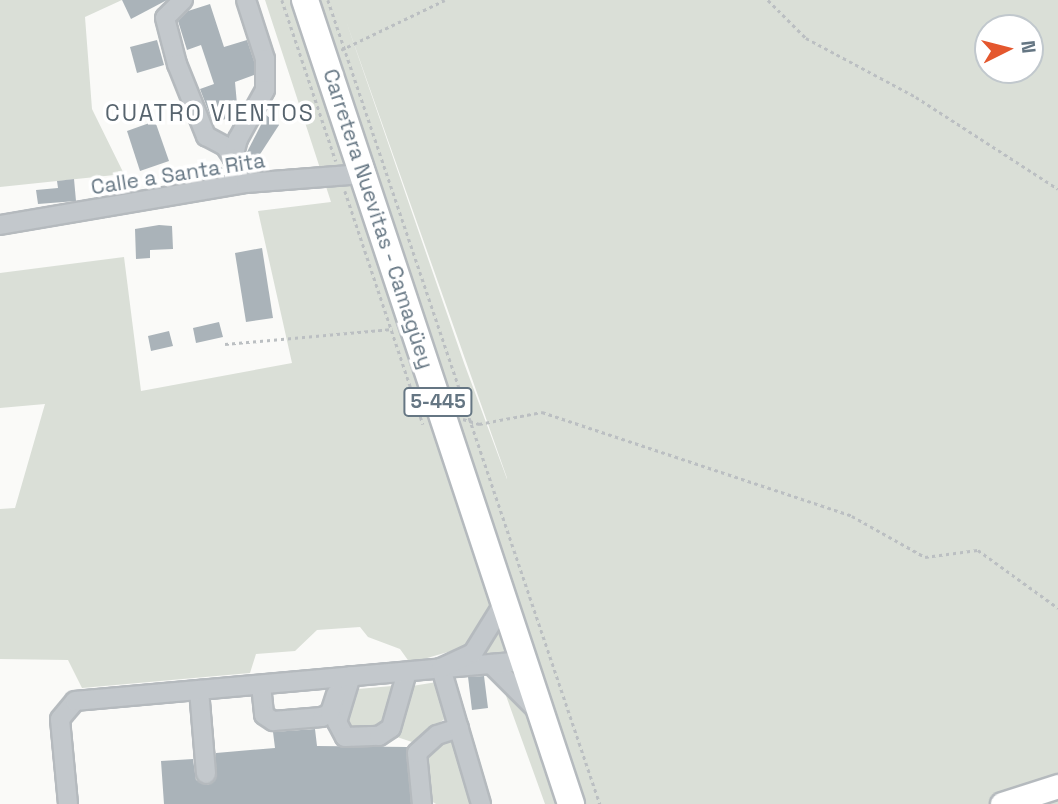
<!DOCTYPE html>
<html>
<head>
<meta charset="utf-8">
<style>
  body { margin:0 }
  #map { position:relative; width:1058px; height:804px; overflow:hidden; background:#fafaf8; font-family:"Space Grotesk",sans-serif }
  div>[style] { position:absolute }
  .green>* { inset:0; background:#dadfd7 }
  .building>* { inset:0; background:#aab3b9 }
  .path>* { height:2.5px; margin-top:-1.25px; transform-origin:0; background:repeating-linear-gradient(90deg,#bbbfc2 0 3.5px,transparent 0 7px) }
  .roads { filter:drop-shadow(2px 0 #b5babe) drop-shadow(-2px 0 #b5babe) drop-shadow(0 2px #b5babe) drop-shadow(0 -2px #b5babe) }
  .minor>* { height:18px; margin:-9px; padding:0 9px; transform-origin:9px; border-radius:9px; background:#c3c8cc }
  .major>* { height:23px; margin:-11.5px; padding:0 11.5px; transform-origin:11.5px; border-radius:11.5px; background:#fff }
  .highway>* { height:26px; margin:-13px; padding:0 13px; transform-origin:13px; border-radius:13px; background:#fff }
  span { translate:-50% -50%; white-space:nowrap; text-align:center; line-height:1.15; -webkit-text-stroke:7px #fff; paint-order:stroke }
  .shield-label span { padding:2px 5px; background:#fff; border:2px solid; border-radius:5px; -webkit-text-stroke-width:0 }
  .shield-label { font-size:19px; color:#657683; font-weight:700 }
  .street-label { font-size:21px; color:#657683 }
  .neighbourhood-label { font-size:23px; color:#57646e; letter-spacing:2px }
  .north { position:absolute; left:974px; top:14px; width:70px; height:70px; box-sizing:border-box; background:#fff; border:2px solid #c1c8cd; border-radius:50%; rotate:84deg; font-size:19px; font-weight:700; line-height:28px; text-align:center; color:#657683 }
  .north::after { content:''; display:block; margin:auto; width:24px; height:32px; background:#e4572e; clip-path:polygon(50% 0,100% 100%,50% 72%,0 100%) }
</style>
</head>
<body>
<div id="map">
  <div class="green">
    <div style="clip-path:polygon(0 0,122px 0,85px 17px,92px 109px,124px 174px,0 187px)"></div>
    <div style="clip-path:polygon(evenodd,265px 0,1058px 0,1058px 804px,545px 804px,491px 654px,486px 654px,489px 648px,480px 623px,465px 647px,410px 663px,400px 649px,368px 637px,360px 627px,317px 630px,295px 651px,256px 654px,250px 673px,82px 688px,68px 660px,0 659px,0 509px,15px 508px,45px 404px,0 408px,0 273px,124px 257px,141px 391px,292px 363px,258px 211px,331px 202px,265px 0,346px 21px,507px 478px,507px 479px,464px 363px,346px 21px,265px 0,988px 28px,1030px 28px,1030px 70px,988px 70px,988px 28px)"></div>
    <div style="clip-path:polygon(437px 682px,446px 718px,412px 742px,394px 736px,412px 686px)"></div>
    <div style="clip-path:polygon(392px 686px,384px 721px,377px 728px,352px 729px,346px 720px,358px 689px)"></div>
    <div style="clip-path:polygon(448px 740px,456px 745px,473px 804px,436px 804px,428px 799px,425px 760px,437px 743px)"></div>
  </div>
  <div class="building">
    <div style="clip-path:polygon(122px 0,167px 0,131px 19px)"></div>
    <div style="clip-path:polygon(210px 4px,224px 47px,247px 40px,254px 61px,254px 75px,235px 82px,238px 115px,213px 123px,200px 89px,214px 84px,201px 45px,187px 50px,178px 21px,188px 11px)"></div>
    <div style="clip-path:polygon(157px 40px,164px 65px,137px 73px,130px 47px)"></div>
    <div style="clip-path:polygon(266px 115px,279px 125px,255px 162px,245px 156px)"></div>
    <div style="clip-path:polygon(155px 121px,169px 161px,140px 171px,127px 131px)"></div>
    <div style="clip-path:polygon(222px 167px,223px 175px,189px 181px,187px 171px)"></div>
    <div style="clip-path:polygon(74px 179px,76px 201px,38px 204px,36px 190px,58px 188px,57px 181px)"></div>
    <div style="clip-path:polygon(159px 225px,172px 226px,173px 249px,150px 250px,150px 258px,136px 259px,135px 229px)"></div>
    <div style="clip-path:polygon(262px 248px,273px 318px,246px 322px,235px 253px)"></div>
    <div style="clip-path:polygon(219px 322px,223px 337px,196px 343px,193px 328px)"></div>
    <div style="clip-path:polygon(169px 331px,173px 346px,151px 351px,148px 336px)"></div>
    <div style="clip-path:polygon(484px 676px,488px 708px,472px 710px,468px 677px)"></div>
    <div style="clip-path:polygon(315px 729px,317px 746px,408px 747px,411px 804px,164px 804px,161px 761px,193px 759px,196px 780px,208px 785px,216px 778px,216px 753px,275px 748px,273px 732px)"></div>
  </div>
  <div class="path">
    <div style="left:282px;top:0;width:170px;rotate:71.5deg"></div>
    <div style="left:328px;top:0;width:849px;rotate:71.31deg"></div>
    <div style="left:768px;top:0;width:54px;rotate:45deg"></div>
    <div style="left:806px;top:38px;width:125px;rotate:28.2deg"></div>
    <div style="left:916px;top:97px;width:169px;rotate:32.9deg"></div>
    <div style="left:341px;top:50px;width:115px;rotate:-25.7deg"></div>
    <div style="left:345px;top:191px;width:246px;rotate:71.5deg"></div>
    <div style="left:225px;top:344px;width:168px;rotate:-5.1deg"></div>
    <div style="left:463px;top:419px;width:17px;rotate:17deg"></div>
    <div style="left:479px;top:424px;width:64px;rotate:-10.8deg"></div>
    <div style="left:542px;top:412px;width:327px;rotate:18.5deg"></div>
    <div style="left:852px;top:516px;width:84px;rotate:29.3deg"></div>
    <div style="left:925px;top:557px;width:53px;rotate:-7.5deg"></div>
    <div style="left:978px;top:550px;width:99px;rotate:35.9deg"></div>
  </div>
  <div class="roads">
    <div class="minor">
      <div style="left:183px;top:0;width:25px;rotate:135deg"></div>
      <div style="left:165px;top:18px;width:48px;rotate:75.4deg"></div>
      <div style="left:177px;top:64px;width:78px;rotate:68.1deg"></div>
      <div style="left:206px;top:136px;width:21px;rotate:28deg"></div>
      <div style="left:225px;top:146px;width:14px;rotate:56deg"></div>
      <div style="left:246px;top:0;width:62px;rotate:72.1deg"></div>
      <div style="left:265px;top:59px;width:31px;rotate:90deg"></div>
      <div style="left:265px;top:90px;width:56px;rotate:118.9deg"></div>
      <div style="left:238px;top:139px;width:20px;rotate:105deg"></div>
      <div style="left:233px;top:158px;width:28px;rotate:63deg"></div>
      <div style="left:0;top:225px;width:250px;rotate:-9.7deg"></div>
      <div style="left:246px;top:183px;width:117px;rotate:-4.4deg"></div>
      <div style="left:491px;top:664px;width:64px;rotate:45deg"></div>
      <div style="left:351px;top:676px;width:48px;rotate:106.9deg"></div>
      <div style="left:337px;top:722px;width:17px;rotate:62deg"></div>
      <div style="left:345px;top:737px;width:34px;rotate:-2deg"></div>
      <div style="left:379px;top:736px;width:14px;rotate:-34deg"></div>
      <div style="left:391px;top:728px;width:58px;rotate:-74.1deg"></div>
      <div style="left:261px;top:685px;width:30px;rotate:84deg"></div>
      <div style="left:264px;top:715px;width:11px;rotate:34deg"></div>
      <div style="left:273px;top:721px;width:49px;rotate:-4.7deg"></div>
      <div style="left:322px;top:717px;width:9px;rotate:-27deg"></div>
      <div style="left:330px;top:713px;width:20px;rotate:-72deg"></div>
      <div style="left:199px;top:690px;width:84px;rotate:85.2deg"></div>
      <div style="left:68px;top:804px;width:85px;rotate:-95.4deg"></div>
      <div style="left:60px;top:719px;width:23px;rotate:-50deg"></div>
      <div style="left:75px;top:701px;width:450px;rotate:-5.1deg"></div>
      <div style="left:422px;top:804px;width:51px;rotate:-95.6deg"></div>
      <div style="left:417px;top:753px;width:27px;rotate:-42deg"></div>
      <div style="left:437px;top:735px;width:23px;rotate:-18deg"></div>
      <div style="left:481px;top:804px;width:142px;rotate:-106.4deg"></div>
      <div style="left:441px;top:668px;width:35px;rotate:-25deg"></div>
      <div style="left:473px;top:653px;width:59px;rotate:-58.2deg"></div>
    </div>
    <div class="major">
      <div style="left:1002px;top:804px;width:59px;rotate:-17.8deg"></div>
    </div>
    <div class="highway">
      <div style="left:305px;top:0;width:847px;rotate:71.69deg"></div>
    </div>
  </div>
  <div class="shield-label">
    <span style="left:438px;top:402px">5-445</span>
  </div>
  <div class="street-label">
    <span style="left:178px;top:174px;rotate:-9deg">Calle a Santa Rita</span>
    <span style="left:378px;top:219px;rotate:72deg">Carretera Nuevitas - Camagüey</span>
  </div>
  <div class="neighbourhood-label">
    <span style="left:210px;top:113px">CUATRO VIENTOS</span>
  </div>
  <div class="north">N</div>
</div>
</body>
</html>
